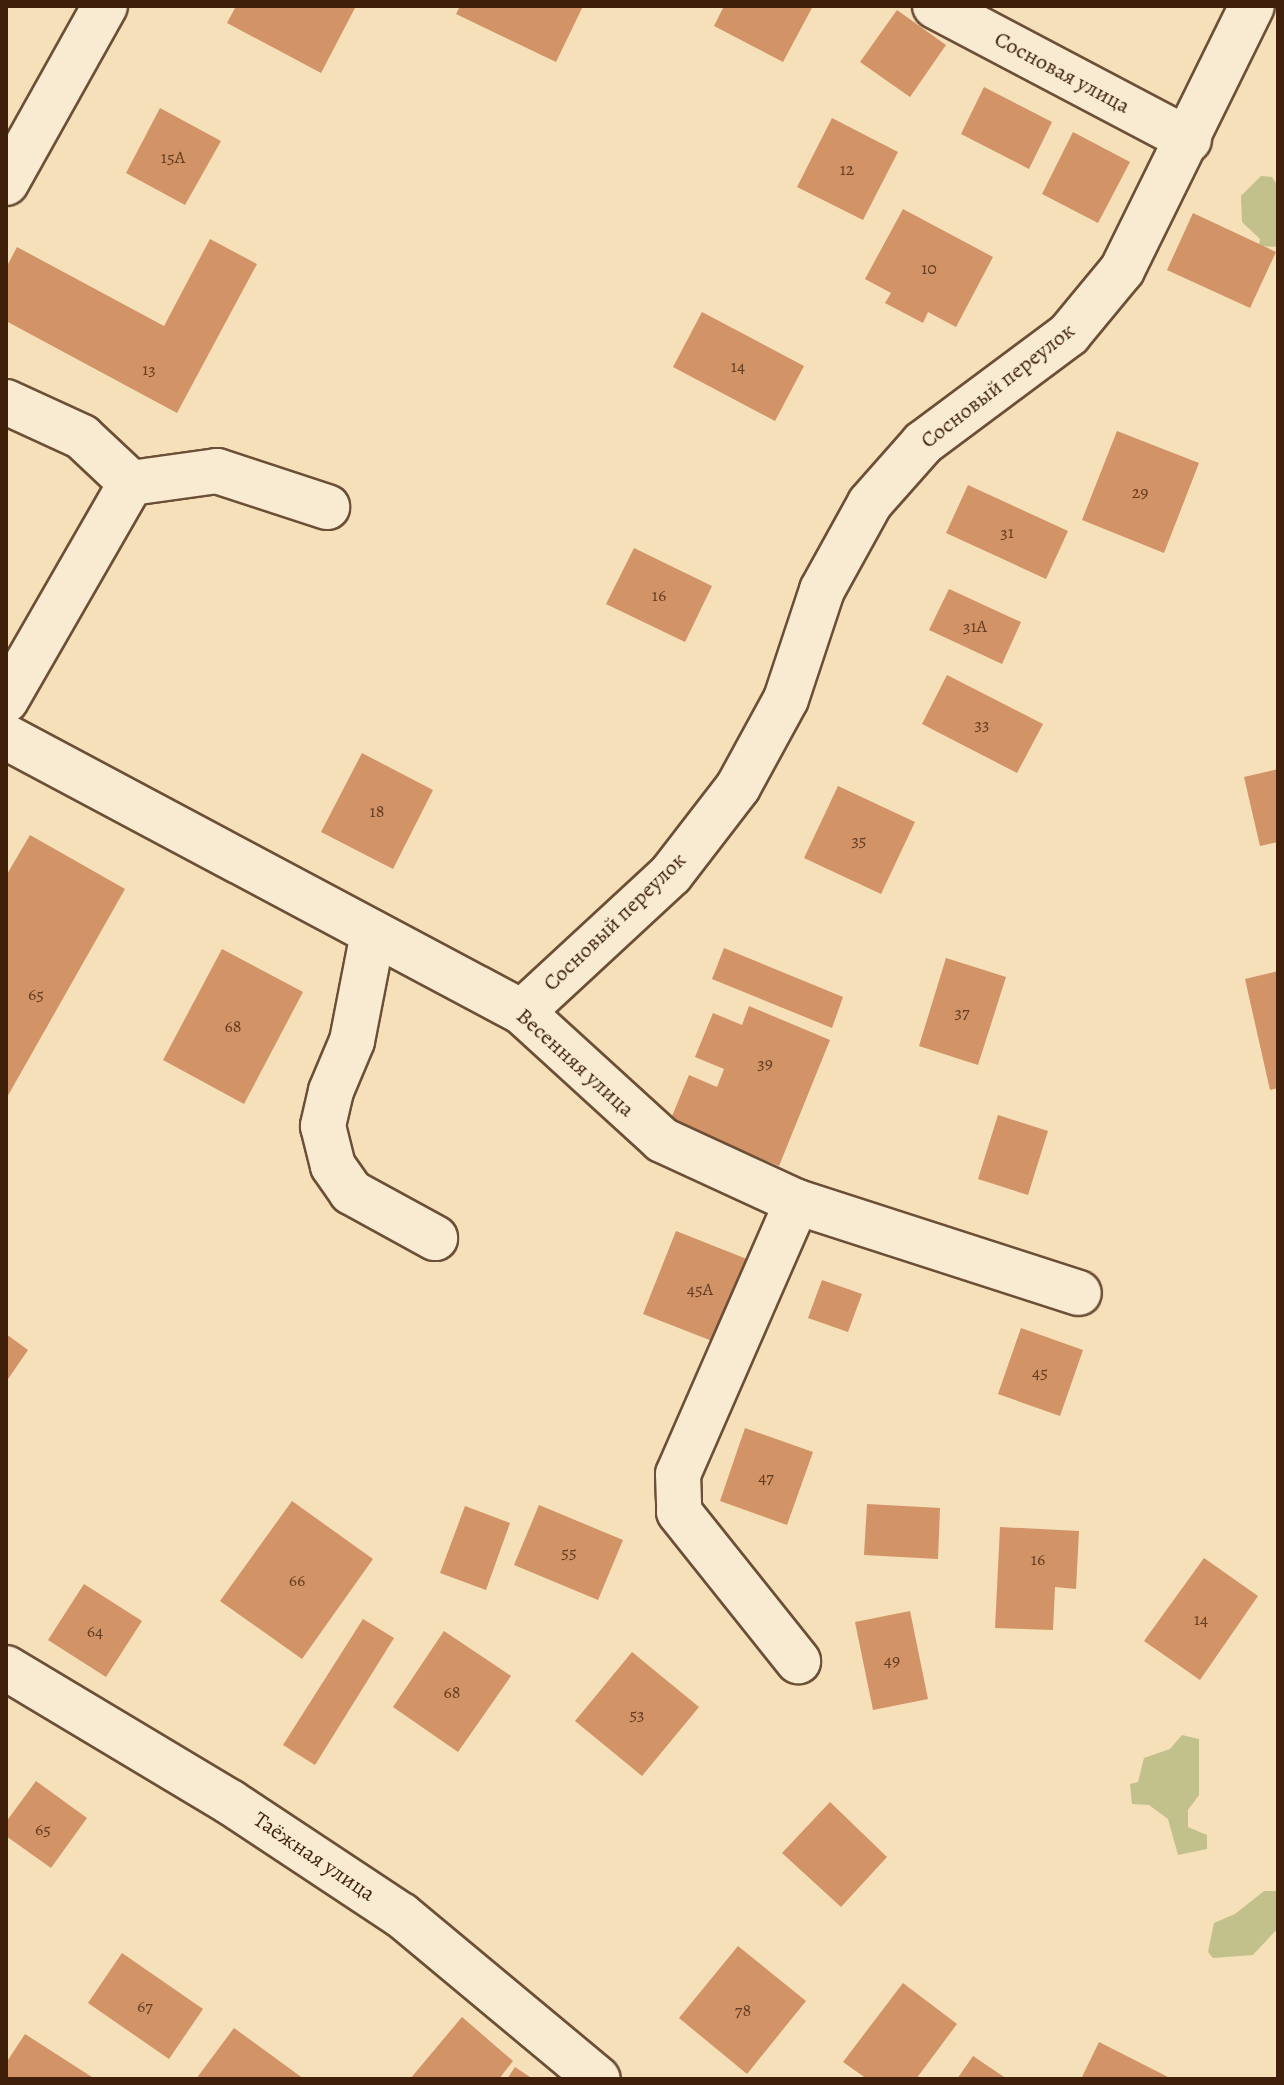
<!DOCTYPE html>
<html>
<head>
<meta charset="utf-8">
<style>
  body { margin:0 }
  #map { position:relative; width:1284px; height:2085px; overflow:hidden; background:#f5e0ba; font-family:Alegreya,serif }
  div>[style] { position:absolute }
  .green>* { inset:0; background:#c2c18b }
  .building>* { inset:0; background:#d29366 }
  .roads { filter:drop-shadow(2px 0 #6c4f36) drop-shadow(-2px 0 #6c4f36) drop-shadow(0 2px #6c4f36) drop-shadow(0 -2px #6c4f36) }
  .minor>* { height:44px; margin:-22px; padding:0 22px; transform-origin:22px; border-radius:22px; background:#f8ebd2 }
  span { translate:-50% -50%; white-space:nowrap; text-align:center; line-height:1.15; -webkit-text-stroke:6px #f8ebd2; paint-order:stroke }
  .number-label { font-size:18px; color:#643c21 }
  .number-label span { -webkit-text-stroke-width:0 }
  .street-label { font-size:22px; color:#3f1f0a }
  .frame { position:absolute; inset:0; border:8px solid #3f1f0a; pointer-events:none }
</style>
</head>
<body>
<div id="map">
  <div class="green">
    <div style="clip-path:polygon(1261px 176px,1272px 177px,1278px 186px,1278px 247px,1259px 246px,1260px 239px,1242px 222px,1241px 196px)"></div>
    <div style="clip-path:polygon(1182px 1735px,1199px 1739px,1199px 1795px,1188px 1810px,1188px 1827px,1207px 1835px,1207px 1849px,1178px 1855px,1168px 1819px,1149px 1805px,1132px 1804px,1130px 1784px,1138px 1782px,1144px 1758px,1170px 1749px)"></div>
    <div style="clip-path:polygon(1264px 1891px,1278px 1891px,1278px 1928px,1253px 1955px,1213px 1958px,1208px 1952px,1214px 1923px,1235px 1914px)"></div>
  </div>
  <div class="building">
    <div style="clip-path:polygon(236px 6px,356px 6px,321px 73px,227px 23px)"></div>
    <div style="clip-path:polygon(460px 6px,583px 6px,556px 62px,456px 14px)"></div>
    <div style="clip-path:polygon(724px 6px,813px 6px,783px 62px,714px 26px)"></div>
    <div style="clip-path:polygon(897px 10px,946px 45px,910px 97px,860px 62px)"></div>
    <div style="clip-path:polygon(984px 87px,1052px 122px,1029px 169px,961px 134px)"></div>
    <div style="clip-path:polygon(160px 108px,221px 141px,185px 205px,126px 173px)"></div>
    <div style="clip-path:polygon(832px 118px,898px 152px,863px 220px,797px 187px)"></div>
    <div style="clip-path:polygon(1073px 132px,1130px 162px,1098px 223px,1042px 194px)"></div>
    <div style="clip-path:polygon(903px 209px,993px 257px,956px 327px,928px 312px,923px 323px,885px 303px,891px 293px,865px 279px)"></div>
    <div style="clip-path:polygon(1193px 213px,1276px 252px,1250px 308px,1167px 270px)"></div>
    <div style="clip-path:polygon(210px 239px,257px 264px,177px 413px,6px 321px,6px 268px,17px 247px,164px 326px)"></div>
    <div style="clip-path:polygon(702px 312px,804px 366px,775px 421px,673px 367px)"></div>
    <div style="clip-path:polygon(1117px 431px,1199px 463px,1164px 553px,1082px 520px)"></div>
    <div style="clip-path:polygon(968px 485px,1068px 531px,1046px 579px,946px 533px)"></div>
    <div style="clip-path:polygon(634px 548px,712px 586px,685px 642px,606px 604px)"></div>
    <div style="clip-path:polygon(949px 589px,1021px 622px,1002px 664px,929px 630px)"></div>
    <div style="clip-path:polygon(947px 675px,1043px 724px,1017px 773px,922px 724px)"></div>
    <div style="clip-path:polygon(362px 753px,433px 790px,393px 869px,321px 832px)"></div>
    <div style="clip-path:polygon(1278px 769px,1278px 842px,1260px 846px,1244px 777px)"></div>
    <div style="clip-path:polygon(838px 786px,915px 822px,881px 894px,804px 858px)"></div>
    <div style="clip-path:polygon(30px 835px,125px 889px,6px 1099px,6px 876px)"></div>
    <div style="clip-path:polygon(724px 948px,843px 997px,832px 1028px,712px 979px)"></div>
    <div style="clip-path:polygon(222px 949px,303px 992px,244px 1104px,163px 1060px)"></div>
    <div style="clip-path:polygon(946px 958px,1006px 977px,978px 1065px,919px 1046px)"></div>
    <div style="clip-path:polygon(1278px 971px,1278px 1088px,1270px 1090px,1245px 979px)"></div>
    <div style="clip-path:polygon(749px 1006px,830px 1040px,779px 1166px,670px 1121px,689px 1075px,717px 1087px,724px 1069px,695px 1057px,713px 1013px,742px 1025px)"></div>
    <div style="clip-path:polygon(998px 1115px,1048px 1131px,1028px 1195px,978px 1179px)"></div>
    <div style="clip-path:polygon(676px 1231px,757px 1263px,725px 1346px,643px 1314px)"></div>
    <div style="clip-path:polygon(822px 1280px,862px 1294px,848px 1332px,808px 1318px)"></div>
    <div style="clip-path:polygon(1021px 1328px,1083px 1350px,1060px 1416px,998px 1394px)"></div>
    <div style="clip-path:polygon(6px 1334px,28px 1350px,6px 1382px)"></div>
    <div style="clip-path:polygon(745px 1428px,813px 1452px,787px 1525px,720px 1501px)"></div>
    <div style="clip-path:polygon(292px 1501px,373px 1559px,302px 1659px,220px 1601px)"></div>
    <div style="clip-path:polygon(867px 1504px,940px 1508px,938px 1559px,864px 1555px)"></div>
    <div style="clip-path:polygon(539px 1505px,623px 1540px,598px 1600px,514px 1565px)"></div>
    <div style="clip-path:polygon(465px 1506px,510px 1523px,486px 1590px,440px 1573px)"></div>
    <div style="clip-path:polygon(1000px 1527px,1079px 1531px,1076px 1589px,1055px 1587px,1053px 1630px,995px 1628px)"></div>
    <div style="clip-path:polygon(1204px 1558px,1258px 1596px,1200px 1680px,1144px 1641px)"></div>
    <div style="clip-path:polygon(84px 1584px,142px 1621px,106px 1677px,48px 1640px)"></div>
    <div style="clip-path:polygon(910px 1611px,928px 1699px,873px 1710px,855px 1622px)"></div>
    <div style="clip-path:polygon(363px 1619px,394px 1638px,315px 1765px,283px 1745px)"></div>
    <div style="clip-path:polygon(444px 1631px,511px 1676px,458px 1752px,393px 1707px)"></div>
    <div style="clip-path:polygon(632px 1652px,699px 1707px,642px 1776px,575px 1721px)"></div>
    <div style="clip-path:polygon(36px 1781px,87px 1818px,51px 1868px,6px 1836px,6px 1822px)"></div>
    <div style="clip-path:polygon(830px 1802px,887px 1857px,841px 1907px,782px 1853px)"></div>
    <div style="clip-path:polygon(738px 1946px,806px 2001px,747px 2074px,679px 2018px)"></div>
    <div style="clip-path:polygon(122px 1953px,203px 2009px,169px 2059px,88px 2003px)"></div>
    <div style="clip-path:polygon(903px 1983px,957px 2024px,916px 2079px,867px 2079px,843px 2062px)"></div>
    <div style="clip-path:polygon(462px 2017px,513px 2061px,499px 2079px,410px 2079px)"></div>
    <div style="clip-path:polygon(234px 2028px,304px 2079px,196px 2079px)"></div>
    <div style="clip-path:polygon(25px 2034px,95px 2079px,6px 2079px,6px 2063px)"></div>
    <div style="clip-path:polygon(1099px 2042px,1172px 2079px,1081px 2079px)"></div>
    <div style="clip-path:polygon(973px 2056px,1007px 2079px,957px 2079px)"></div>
    <div style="clip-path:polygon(515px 2067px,533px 2079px,507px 2079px)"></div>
  </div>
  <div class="roads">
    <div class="minor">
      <div style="left:935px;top:6px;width:287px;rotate:27.8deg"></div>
      <div style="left:6px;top:183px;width:203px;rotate:-60.8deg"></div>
      <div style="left:6px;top:402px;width:84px;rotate:24.7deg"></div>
      <div style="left:82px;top:437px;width:67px;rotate:43.2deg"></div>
      <div style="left:6px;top:700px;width:250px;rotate:-60.1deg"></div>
      <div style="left:131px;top:483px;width:87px;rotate:-7.9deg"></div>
      <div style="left:217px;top:471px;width:116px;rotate:18.1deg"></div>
      <div style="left:6px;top:737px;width:585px;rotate:28.06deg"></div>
      <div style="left:522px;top:1012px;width:190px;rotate:42.4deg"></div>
      <div style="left:662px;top:1140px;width:149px;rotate:24.7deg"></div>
      <div style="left:797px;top:1202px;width:296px;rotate:17.9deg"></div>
      <div style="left:373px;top:933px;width:110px;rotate:101deg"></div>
      <div style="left:352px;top:1041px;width:54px;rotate:112.8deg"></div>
      <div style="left:331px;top:1091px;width:36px;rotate:103deg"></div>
      <div style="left:323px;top:1126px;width:41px;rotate:76deg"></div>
      <div style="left:333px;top:1166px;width:32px;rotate:55deg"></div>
      <div style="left:351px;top:1192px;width:96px;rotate:28.7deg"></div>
      <div style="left:522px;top:1012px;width:203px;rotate:-42.8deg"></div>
      <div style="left:671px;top:874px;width:110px;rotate:-52.4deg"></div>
      <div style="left:738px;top:787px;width:100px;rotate:-61.4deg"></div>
      <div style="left:786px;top:699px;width:115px;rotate:-71.7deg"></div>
      <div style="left:822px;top:590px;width:99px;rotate:-61.1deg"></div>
      <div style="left:870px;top:503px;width:80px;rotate:-48.5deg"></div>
      <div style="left:923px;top:443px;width:182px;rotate:-36.7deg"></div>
      <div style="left:1069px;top:334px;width:83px;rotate:-50.4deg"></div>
      <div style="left:1122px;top:270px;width:294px;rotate:-63.8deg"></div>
      <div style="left:797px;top:1202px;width:297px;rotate:113.6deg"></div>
      <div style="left:678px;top:1474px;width:38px;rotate:88deg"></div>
      <div style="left:679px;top:1512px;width:191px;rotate:51.4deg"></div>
      <div style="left:6px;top:1668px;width:261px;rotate:30.9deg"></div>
      <div style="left:230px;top:1802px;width:205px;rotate:33.5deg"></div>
      <div style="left:401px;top:1915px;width:256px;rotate:39.8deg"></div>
    </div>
  </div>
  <div class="number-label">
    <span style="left:173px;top:157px">15А</span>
    <span style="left:847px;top:169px">12</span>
    <span style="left:929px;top:268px">10</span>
    <span style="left:738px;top:366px">14</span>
    <span style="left:149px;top:369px">13</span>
    <span style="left:1140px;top:492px">29</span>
    <span style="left:1007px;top:532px">31</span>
    <span style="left:659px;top:595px">16</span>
    <span style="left:975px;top:626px">31А</span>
    <span style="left:982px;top:724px">33</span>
    <span style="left:377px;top:811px">18</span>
    <span style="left:859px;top:840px">35</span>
    <span style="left:36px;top:994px">65</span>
    <span style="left:962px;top:1012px">37</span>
    <span style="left:233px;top:1026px">68</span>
    <span style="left:765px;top:1063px">39</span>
    <span style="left:700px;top:1289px">45А</span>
    <span style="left:1040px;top:1372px">45</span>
    <span style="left:766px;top:1477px">47</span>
    <span style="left:569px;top:1552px">55</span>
    <span style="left:1038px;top:1559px">16</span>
    <span style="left:297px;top:1580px">66</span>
    <span style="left:1201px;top:1619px">14</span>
    <span style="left:95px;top:1631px">64</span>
    <span style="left:892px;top:1660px">49</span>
    <span style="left:452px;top:1692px">68</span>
    <span style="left:637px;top:1714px">53</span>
    <span style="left:43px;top:1829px">65</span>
    <span style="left:145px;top:2006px">67</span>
    <span style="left:743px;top:2010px">78</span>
  </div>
  <div class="street-label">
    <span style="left:1062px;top:73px;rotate:28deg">Сосновая улица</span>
    <span style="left:998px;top:386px;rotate:-38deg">Сосновый переулок</span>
    <span style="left:615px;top:922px;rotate:-44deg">Сосновый переулок</span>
    <span style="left:575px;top:1063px;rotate:42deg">Весенняя улица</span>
    <span style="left:314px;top:1857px;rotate:34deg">Таёжная улица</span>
  </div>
  <div class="frame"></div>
</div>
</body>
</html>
